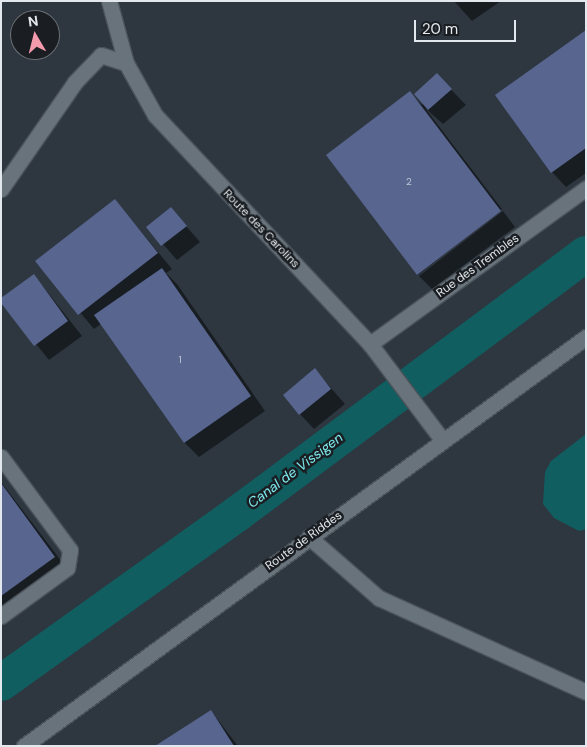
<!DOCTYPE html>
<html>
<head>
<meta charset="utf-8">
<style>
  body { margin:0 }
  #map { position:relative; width:587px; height:747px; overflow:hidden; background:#2e3740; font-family:"DM Sans",sans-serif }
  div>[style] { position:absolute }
  .water>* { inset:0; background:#105e60 }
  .shadow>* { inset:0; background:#0007 }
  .canal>* { height:36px; margin:-18px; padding:0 18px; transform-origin:18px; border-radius:18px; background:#105e60 }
  .building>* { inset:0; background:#58658f }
  .roads { filter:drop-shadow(1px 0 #4b535a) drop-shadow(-1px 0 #4b535a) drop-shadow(0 1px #4b535a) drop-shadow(0 -1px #4b535a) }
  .lane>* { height:15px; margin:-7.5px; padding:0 7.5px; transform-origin:7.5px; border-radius:7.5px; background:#68737c }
  .street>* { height:15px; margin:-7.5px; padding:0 7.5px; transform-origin:7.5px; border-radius:7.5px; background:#68737c }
  .secondary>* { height:15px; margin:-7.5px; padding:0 7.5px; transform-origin:7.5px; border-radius:7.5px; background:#68737c }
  span { translate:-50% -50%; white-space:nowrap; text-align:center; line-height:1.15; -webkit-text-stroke:5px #1a1e22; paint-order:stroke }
  .number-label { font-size:10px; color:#c0c7d6 }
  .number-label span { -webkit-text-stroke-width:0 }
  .street-label { font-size:12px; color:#e2e8ed }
  .water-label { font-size:14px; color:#7de9ec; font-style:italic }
  .frame { position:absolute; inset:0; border:2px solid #e2e8ed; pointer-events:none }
  .north { position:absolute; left:10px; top:10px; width:50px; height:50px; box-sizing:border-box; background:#1a1e22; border:1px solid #6a6f73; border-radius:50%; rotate:352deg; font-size:14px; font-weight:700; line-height:20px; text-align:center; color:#e2e8ed }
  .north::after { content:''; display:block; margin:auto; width:18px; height:22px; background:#f39aac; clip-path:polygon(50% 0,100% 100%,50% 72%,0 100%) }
  .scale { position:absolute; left:414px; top:20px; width:102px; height:22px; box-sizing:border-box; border:2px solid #e2e8ed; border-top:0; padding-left:6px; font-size:15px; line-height:18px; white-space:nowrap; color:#e2e8ed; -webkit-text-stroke:4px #1a1e22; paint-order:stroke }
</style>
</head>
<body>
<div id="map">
  <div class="water">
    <div style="clip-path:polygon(586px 434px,586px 529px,579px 531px,554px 518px,543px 504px,545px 472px,551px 461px)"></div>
  </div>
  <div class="shadow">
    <div style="clip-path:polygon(454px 1px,501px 1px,472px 21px)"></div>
    <div style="clip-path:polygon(586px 32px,586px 173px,566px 187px,552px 172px)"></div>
    <div style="clip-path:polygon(437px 75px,466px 105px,443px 124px,425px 108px,502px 209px,418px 275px,327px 155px,410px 93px,422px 105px)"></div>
    <div style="clip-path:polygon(115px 200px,172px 269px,166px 273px,177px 284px,265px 411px,199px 457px,184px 442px,102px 323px,94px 329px,37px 261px)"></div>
    <div style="clip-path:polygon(171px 209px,200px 242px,177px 260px,148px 227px)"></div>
    <div style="clip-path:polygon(503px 211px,515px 227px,432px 289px,419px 276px)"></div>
    <div style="clip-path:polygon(34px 275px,82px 336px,49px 360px,1px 301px)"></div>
    <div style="clip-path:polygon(315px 370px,345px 404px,314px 429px,300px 414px)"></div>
    <div style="clip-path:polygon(1px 482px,72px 575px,1px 626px)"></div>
    <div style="clip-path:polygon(211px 711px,238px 746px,158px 746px)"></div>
  </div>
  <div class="canal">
    <div style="left:1px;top:683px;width:290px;rotate:-35.6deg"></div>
    <div style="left:237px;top:514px;width:435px;rotate:-36.7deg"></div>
  </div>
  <div class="building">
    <div style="clip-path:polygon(586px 30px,586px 148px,551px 173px,495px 95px)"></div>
    <div style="clip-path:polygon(437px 73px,452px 89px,428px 110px,414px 94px)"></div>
    <div style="clip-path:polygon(410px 91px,501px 211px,417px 275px,326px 155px)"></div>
    <div style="clip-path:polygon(115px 199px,158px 253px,78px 315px,35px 261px)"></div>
    <div style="clip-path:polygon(171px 207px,187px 226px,161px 246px,146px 227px)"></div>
    <div style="clip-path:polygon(162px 268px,251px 396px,184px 443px,94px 315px)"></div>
    <div style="clip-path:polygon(34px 274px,68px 321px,34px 346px,1px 303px,1px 298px)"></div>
    <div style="clip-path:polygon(315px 368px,331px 389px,299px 415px,283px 395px)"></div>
    <div style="clip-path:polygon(1px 483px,55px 557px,1px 596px)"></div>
    <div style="clip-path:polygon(211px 710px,234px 746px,155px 746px)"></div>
  </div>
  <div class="roads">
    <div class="lane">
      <div style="left:1px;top:189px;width:130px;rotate:-55.3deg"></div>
      <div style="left:75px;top:82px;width:37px;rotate:-46deg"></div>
      <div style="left:101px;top:55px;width:26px;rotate:18deg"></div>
      <div style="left:1px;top:457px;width:116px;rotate:53.4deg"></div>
      <div style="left:70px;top:550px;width:18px;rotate:99deg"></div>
      <div style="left:67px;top:568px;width:82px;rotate:144deg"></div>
      <div style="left:309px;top:537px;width:93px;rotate:41.1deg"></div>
      <div style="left:379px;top:598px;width:227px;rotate:24.4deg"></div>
    </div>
    <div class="street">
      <div style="left:109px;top:1px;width:64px;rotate:74.7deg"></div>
      <div style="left:126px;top:63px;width:60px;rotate:60.9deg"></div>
      <div style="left:155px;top:115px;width:314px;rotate:46.8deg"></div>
      <div style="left:370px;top:344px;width:121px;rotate:53deg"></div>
      <div style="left:370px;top:344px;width:266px;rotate:-35.8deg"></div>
    </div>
    <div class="secondary">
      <div style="left:24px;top:746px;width:695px;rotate:-36.05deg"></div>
    </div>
  </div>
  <div class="number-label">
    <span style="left:409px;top:182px">2</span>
    <span style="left:180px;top:360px">1</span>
  </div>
  <div class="street-label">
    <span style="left:261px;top:229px;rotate:46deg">Route des Carolins</span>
    <span style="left:478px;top:266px;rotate:-36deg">Rue des Trembles</span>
    <span style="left:304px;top:541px;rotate:-36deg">Route de Riddes</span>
  </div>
  <div class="water-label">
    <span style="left:295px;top:470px;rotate:-37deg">Canal de Vissigen</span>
  </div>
  <div class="frame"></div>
  <div class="north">N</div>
  <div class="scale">20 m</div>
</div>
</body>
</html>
